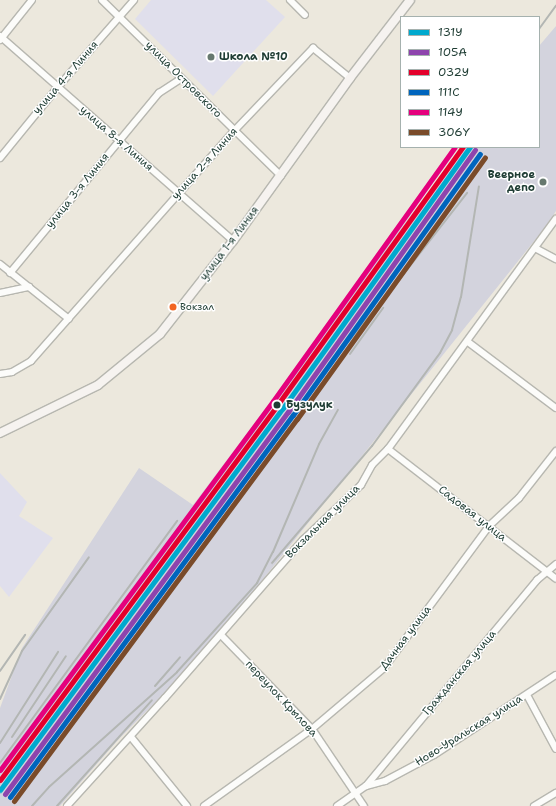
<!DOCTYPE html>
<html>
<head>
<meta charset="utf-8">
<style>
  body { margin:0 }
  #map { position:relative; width:556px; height:806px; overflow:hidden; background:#ece8dd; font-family:"Shantell Sans",sans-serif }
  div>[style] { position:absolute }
  .built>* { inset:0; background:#e0dfec }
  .industrial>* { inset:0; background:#d3d3dd }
  .roads { filter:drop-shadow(1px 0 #b7b7b0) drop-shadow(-1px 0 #b7b7b0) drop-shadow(0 1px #b7b7b0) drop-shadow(0 -1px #b7b7b0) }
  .street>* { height:6px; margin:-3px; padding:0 3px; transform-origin:3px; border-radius:3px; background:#fcfcfa }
  .secondary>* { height:8px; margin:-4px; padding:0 4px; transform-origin:4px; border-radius:4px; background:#f6f3f0 }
  .rail>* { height:2px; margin:-1px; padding:0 1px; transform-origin:1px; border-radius:1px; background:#b3b6b3 }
  .rail-1>* { height:5px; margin:-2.5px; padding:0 2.5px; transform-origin:2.5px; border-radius:2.5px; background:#00a9ce }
  .rail-2>* { height:5px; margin:-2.5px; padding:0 2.5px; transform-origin:2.5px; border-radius:2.5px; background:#8e44ad }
  .rail-3>* { height:5px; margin:-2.5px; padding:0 2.5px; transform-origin:2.5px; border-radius:2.5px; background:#e4002b }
  .rail-4>* { height:5px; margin:-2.5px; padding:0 2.5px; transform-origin:2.5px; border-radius:2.5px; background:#0065bd }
  .rail-5>* { height:5px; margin:-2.5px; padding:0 2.5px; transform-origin:2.5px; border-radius:2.5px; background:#e5007d }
  .rail-6>* { height:5px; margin:-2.5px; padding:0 2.5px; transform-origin:2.5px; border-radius:2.5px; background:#7a4b2a }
  .dots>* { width:11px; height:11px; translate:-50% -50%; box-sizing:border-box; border:2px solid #fff; border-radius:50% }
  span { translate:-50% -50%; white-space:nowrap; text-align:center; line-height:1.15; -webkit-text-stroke:3px #fff; paint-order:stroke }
  .bus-label { font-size:10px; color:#1f3d34 }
  .left { translate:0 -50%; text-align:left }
  .poi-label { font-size:11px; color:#1f3d34; font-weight:700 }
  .right { translate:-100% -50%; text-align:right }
  .street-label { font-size:11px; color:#1f3d34 }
  .stop-label { font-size:11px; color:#1f3d34; font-weight:700 }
  .legend { position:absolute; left:400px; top:16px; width:140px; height:132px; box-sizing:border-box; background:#fff; border:1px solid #a5b1ae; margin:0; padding:5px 7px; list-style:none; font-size:12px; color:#1f3d34 }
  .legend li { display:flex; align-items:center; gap:8px; height:20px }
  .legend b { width:20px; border:1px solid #a5b1ae }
</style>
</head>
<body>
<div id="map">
  <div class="built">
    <div style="clip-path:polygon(151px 0,266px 0,285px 17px,213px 96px,135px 19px)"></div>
    <div style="clip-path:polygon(0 473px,27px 502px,19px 516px,53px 538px,9px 597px,0 586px)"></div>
  </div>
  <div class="industrial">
    <div style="clip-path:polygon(556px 26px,556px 211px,543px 230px,204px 653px,118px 740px,60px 806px,0 806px,0 708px,22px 648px,139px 468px,193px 505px,462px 147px,539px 147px,539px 46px)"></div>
  </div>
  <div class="roads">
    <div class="street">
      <div style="left:102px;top:0;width:251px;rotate:44.5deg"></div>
      <div style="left:290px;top:0;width:21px;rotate:45deg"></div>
      <div style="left:0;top:36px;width:310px;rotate:41.3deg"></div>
      <div style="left:0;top:40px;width:51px;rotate:-51.3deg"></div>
      <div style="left:0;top:158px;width:90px;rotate:-50.8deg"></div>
      <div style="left:57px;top:88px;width:117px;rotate:-48.8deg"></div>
      <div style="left:535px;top:248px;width:24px;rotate:28deg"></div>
      <div style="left:0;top:264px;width:88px;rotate:38.6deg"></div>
      <div style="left:10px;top:273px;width:234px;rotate:-50.4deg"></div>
      <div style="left:159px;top:93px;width:27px;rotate:-33deg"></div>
      <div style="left:0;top:293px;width:30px;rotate:-12deg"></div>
      <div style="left:468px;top:342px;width:110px;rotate:36.9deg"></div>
      <div style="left:0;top:374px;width:12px;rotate:-9deg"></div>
      <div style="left:12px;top:372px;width:22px;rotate:-30deg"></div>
      <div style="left:31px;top:361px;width:307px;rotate:-48.6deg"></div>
      <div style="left:234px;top:131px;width:115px;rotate:-46.4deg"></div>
      <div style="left:313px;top:48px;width:48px;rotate:39deg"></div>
      <div style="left:388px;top:449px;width:212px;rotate:37.7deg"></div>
      <div style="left:221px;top:635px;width:131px;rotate:45.9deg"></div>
      <div style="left:312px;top:729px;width:93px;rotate:56deg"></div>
      <div style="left:527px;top:695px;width:61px;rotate:61.8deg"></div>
      <div style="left:131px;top:737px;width:89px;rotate:50.9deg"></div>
      <div style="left:366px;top:786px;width:268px;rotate:-50.3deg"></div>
      <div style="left:537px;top:580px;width:25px;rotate:-40deg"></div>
      <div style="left:67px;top:806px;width:146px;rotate:-47.8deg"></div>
      <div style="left:165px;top:698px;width:210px;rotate:-48.9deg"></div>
      <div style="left:303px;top:540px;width:80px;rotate:-43.5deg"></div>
      <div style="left:361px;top:485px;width:23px;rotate:-61deg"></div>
      <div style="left:372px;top:465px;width:23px;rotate:-45deg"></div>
      <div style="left:388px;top:449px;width:285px;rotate:-53.9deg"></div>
      <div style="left:204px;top:806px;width:133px;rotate:-35.5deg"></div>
      <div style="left:312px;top:729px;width:94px;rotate:-40.3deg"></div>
      <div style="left:384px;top:668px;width:177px;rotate:-53.5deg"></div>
      <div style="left:489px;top:526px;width:41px;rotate:-43deg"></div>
      <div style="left:519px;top:498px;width:60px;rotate:-51.8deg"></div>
      <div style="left:337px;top:806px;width:35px;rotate:-35deg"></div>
      <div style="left:366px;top:786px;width:20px;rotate:-15deg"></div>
      <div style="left:385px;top:781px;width:55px;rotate:-28deg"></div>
      <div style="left:434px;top:755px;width:146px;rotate:-33.3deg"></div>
      <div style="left:534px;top:806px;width:26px;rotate:-31deg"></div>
    </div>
    <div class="secondary">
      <div style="left:0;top:433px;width:109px;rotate:-26.1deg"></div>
      <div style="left:98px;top:385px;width:80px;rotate:-39.4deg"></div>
      <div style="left:160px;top:334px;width:118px;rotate:-51.9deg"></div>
      <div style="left:233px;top:241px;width:201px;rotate:-54.3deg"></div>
      <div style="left:350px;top:78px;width:98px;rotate:-52.4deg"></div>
    </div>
  </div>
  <div class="rail">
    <div style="left:539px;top:29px;width:29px;rotate:-54deg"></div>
    <div style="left:341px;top:350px;width:80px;rotate:-50.1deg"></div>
    <div style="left:392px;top:289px;width:122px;rotate:-52deg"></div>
    <div style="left:350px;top:354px;width:57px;rotate:-54.3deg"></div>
    <div style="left:272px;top:563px;width:154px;rotate:-49.5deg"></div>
    <div style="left:372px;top:446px;width:115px;rotate:-53.8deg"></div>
    <div style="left:440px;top:353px;width:26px;rotate:-62deg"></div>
    <div style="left:452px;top:330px;width:34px;rotate:-75deg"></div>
    <div style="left:461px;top:297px;width:112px;rotate:-80.8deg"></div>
    <div style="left:0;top:671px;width:44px;rotate:-55.2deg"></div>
    <div style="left:155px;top:686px;width:38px;rotate:-49deg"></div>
    <div style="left:0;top:699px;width:53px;rotate:-65.4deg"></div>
    <div style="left:22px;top:651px;width:115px;rotate:-54.5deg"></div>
    <div style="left:12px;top:737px;width:97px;rotate:-56.3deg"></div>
    <div style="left:0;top:743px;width:108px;rotate:-57.5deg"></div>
    <div style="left:0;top:763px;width:300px;rotate:-53.8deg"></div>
    <div style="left:32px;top:806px;width:25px;rotate:-48deg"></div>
    <div style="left:49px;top:787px;width:172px;rotate:-41.9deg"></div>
    <div style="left:177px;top:672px;width:120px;rotate:-48deg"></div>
    <div style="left:257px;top:583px;width:35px;rotate:-63deg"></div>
    <div style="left:273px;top:552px;width:117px;rotate:-66.9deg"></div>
    <div style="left:319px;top:444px;width:39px;rotate:-61deg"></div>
    <div style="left:57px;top:806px;width:142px;rotate:-48.1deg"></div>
  </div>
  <div class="rail-1">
    <div style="left:0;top:790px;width:475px;rotate:-53.5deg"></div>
    <div style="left:283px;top:408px;width:321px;rotate:-54.4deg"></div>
  </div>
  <div class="rail-2">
    <div style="left:5px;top:794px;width:475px;rotate:-53.5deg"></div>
    <div style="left:288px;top:412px;width:322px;rotate:-54.5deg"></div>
  </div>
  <div class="rail-3">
    <div style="left:0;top:780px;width:468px;rotate:-53.5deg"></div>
    <div style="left:278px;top:404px;width:317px;rotate:-54.3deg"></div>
  </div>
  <div class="rail-4">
    <div style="left:10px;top:797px;width:475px;rotate:-53.5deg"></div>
    <div style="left:293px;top:415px;width:321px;rotate:-54.4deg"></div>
  </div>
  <div class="rail-5">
    <div style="left:0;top:770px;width:459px;rotate:-53.5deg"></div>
    <div style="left:273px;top:401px;width:312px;rotate:-54.4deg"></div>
  </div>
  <div class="rail-6">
    <div style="left:14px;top:801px;width:475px;rotate:-53.5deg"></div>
    <div style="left:297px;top:419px;width:322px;rotate:-54.3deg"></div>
  </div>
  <div class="dots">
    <div style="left:211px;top:57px;background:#67796f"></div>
    <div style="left:543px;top:182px;background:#67796f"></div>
    <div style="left:173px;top:307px;background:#f26522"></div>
    <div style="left:277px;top:405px;background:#1f3d34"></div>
  </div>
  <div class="bus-label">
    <span class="left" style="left:180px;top:307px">Вокзал</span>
  </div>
  <div class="poi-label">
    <span class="left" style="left:219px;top:57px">Школа №10</span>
    <span class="right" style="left:535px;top:182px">Веерное<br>депо</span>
  </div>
  <div class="street-label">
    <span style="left:66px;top:78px;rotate:-49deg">улица 4-я Линия</span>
    <span style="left:183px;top:80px;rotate:45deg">улица Островского</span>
    <span style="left:116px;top:139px;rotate:41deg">улица 8-я Линия</span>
    <span style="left:205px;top:164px;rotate:-48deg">улица 2-я Линия</span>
    <span style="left:78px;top:191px;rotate:-51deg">улица 3-я Линия</span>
    <span style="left:230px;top:244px;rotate:-53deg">улица 1-я Линия</span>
    <span style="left:472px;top:514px;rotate:38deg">Садовая улица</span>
    <span style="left:323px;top:522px;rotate:-45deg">Вокзальная улица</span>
    <span style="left:406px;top:638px;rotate:-53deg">Дачная улица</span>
    <span style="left:460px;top:673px;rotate:-50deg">Гражданская улица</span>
    <span style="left:281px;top:699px;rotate:47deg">переулок Крылова</span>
    <span style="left:469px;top:731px;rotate:-32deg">Ново-Уральская улица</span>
  </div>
  <div class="stop-label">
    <span class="left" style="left:286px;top:405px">Бузулук</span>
  </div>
  <ul class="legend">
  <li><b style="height:5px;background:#00a9ce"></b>131У</li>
  <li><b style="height:5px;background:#8e44ad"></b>105А</li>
  <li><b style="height:5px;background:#e4002b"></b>032У</li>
  <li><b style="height:5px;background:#0065bd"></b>111С</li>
  <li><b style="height:5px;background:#e5007d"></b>114У</li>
  <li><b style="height:5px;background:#7a4b2a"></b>306Y</li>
  </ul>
</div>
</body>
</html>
